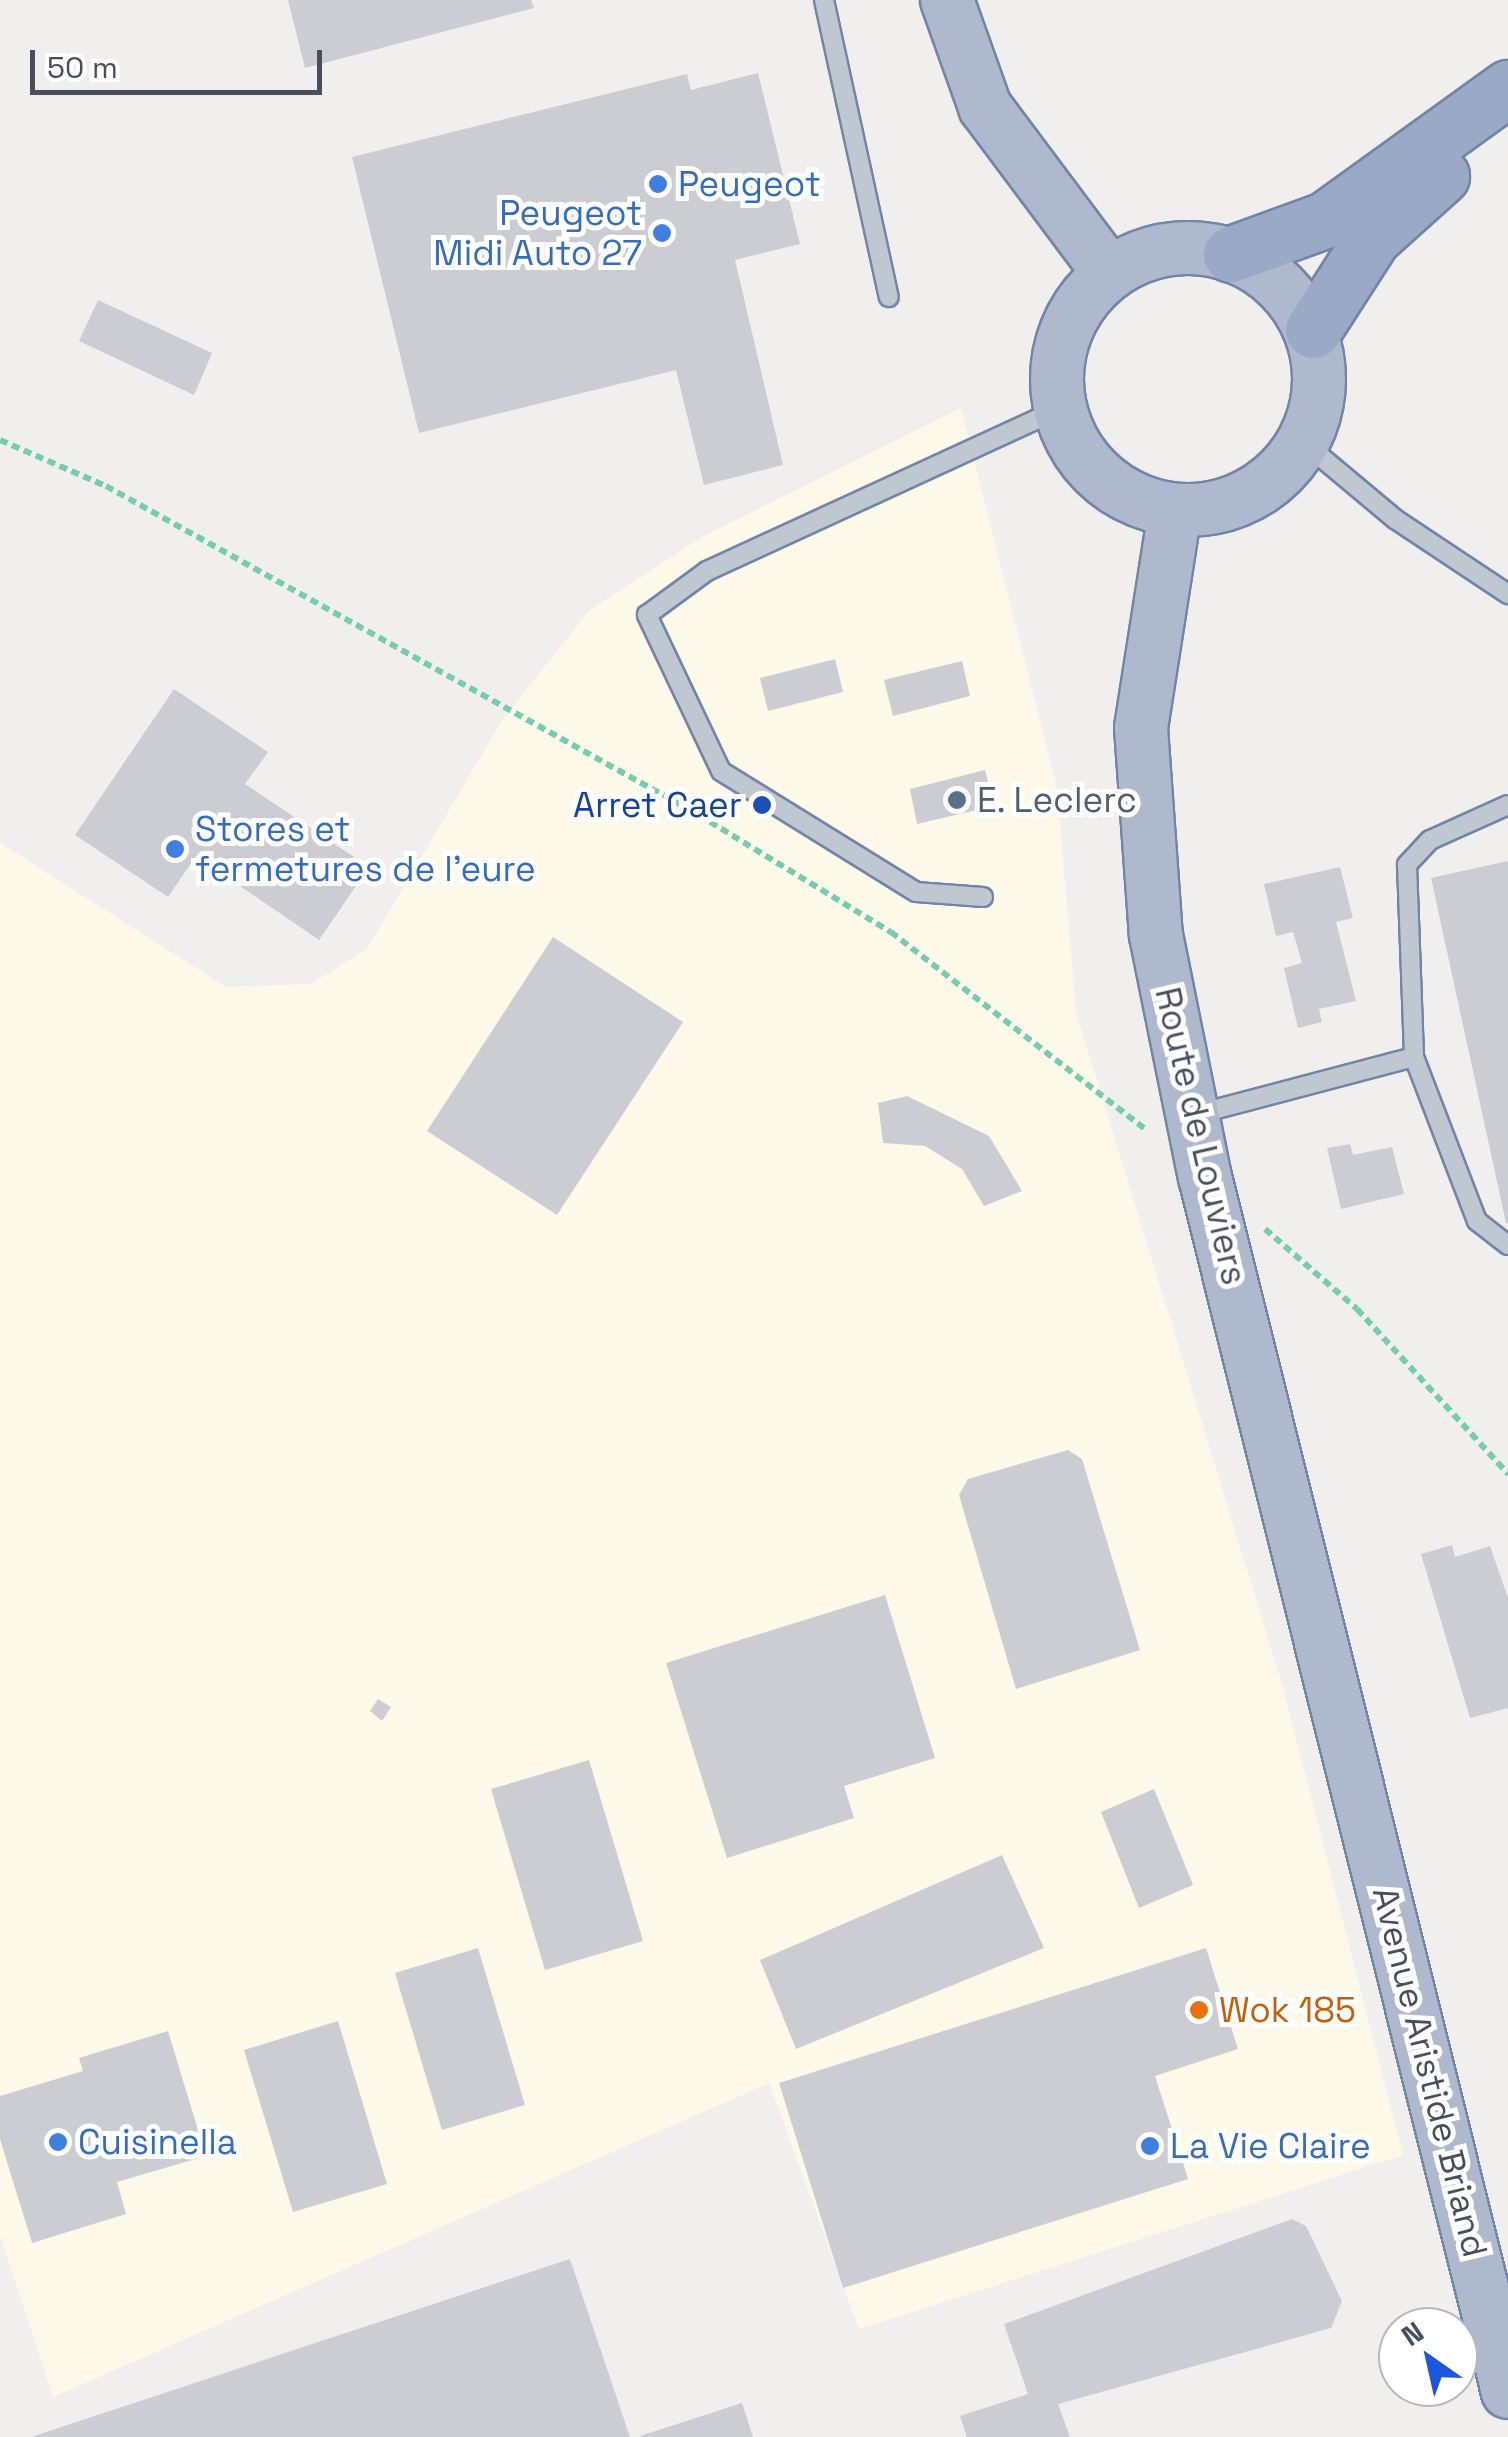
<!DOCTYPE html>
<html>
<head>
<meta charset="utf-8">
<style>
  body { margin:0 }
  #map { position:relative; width:1508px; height:2437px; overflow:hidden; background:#f1efee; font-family:"Space Grotesk",sans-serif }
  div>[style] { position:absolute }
  .commercial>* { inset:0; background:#fcf9e8 }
  .building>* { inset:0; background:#cbcdd3 }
  .path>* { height:6px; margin-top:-3px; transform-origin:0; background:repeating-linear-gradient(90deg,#76ccae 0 8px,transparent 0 13px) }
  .roads { filter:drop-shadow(2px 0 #7284a8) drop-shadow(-2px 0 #7284a8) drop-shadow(0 2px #7284a8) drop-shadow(0 -2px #7284a8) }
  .service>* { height:18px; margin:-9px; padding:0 9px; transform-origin:9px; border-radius:9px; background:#bfc7d0 }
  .primary>* { height:52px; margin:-26px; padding:0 26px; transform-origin:26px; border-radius:26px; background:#aeb9cd }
  .primary>.ring { margin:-26px; padding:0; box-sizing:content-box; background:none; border:52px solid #aeb9cd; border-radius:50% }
  .trunk>* { height:55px; margin:-27.5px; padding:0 27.5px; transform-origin:27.5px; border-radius:27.5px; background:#9aa9c5 }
  .dots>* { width:28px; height:28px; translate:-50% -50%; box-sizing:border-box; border:5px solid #fff; border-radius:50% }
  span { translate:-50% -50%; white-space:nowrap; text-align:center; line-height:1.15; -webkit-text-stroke:10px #fff; paint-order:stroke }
  .shop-label { font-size:35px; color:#366cbe }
  .left { translate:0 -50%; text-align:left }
  .right { translate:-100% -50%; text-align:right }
  .service-label { font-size:35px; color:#4e5e75 }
  .transit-label { font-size:35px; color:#164399 }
  .street-label { font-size:35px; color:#474f5c }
  .food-label { font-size:35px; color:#c56008 }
  .north { position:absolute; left:1378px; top:2307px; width:100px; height:100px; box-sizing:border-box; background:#fff; border:2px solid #b5b9be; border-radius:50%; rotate:326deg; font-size:28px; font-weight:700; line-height:40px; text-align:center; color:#474f5c }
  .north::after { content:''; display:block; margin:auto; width:35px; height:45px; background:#1c55de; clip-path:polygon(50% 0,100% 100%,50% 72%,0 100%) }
  .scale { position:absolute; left:30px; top:50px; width:292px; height:45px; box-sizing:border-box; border:5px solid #474f5c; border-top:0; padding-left:12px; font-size:30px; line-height:35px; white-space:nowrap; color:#474f5c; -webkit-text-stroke:8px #fff; paint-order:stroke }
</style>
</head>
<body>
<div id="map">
  <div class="commercial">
    <div style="clip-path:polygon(961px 408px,1057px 788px,1076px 1012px,1282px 1684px,1403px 2155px,859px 2329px,769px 2083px,53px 2397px,0 2235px,0 843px,226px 987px,311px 984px,367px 949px,503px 719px,590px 610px,704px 536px)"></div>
  </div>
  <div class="building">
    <div style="clip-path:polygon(288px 0,531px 0,534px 8px,305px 68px)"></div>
    <div style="clip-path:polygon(758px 73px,800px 244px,735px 260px,783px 465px,704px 485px,676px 370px,419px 433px,352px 157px,687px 74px,691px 90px)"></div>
    <div style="clip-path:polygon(98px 300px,212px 353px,194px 395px,79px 341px)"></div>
    <div style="clip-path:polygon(835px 659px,843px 692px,768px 711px,760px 678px)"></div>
    <div style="clip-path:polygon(962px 661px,970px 696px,893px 716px,884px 680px)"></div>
    <div style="clip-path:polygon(174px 689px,268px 752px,245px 784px,369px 867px,319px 940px,196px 856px,168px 897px,75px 835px)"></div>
    <div style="clip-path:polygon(985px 770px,994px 806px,917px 824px,910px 789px)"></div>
    <div style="clip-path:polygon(1508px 861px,1508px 1223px,1506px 1223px,1431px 878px)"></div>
    <div style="clip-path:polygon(1340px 867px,1353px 918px,1336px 922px,1356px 1001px,1319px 1009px,1322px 1022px,1298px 1028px,1284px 968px,1302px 963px,1293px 932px,1276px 936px,1264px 884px)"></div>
    <div style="clip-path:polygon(553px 937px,683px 1022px,557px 1215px,427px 1131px)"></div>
    <div style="clip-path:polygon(907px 1096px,989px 1136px,1022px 1191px,984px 1206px,962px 1169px,925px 1146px,883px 1143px,878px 1103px)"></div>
    <div style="clip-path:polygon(1350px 1144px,1353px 1155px,1392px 1147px,1404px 1194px,1341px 1209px,1327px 1148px)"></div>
    <div style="clip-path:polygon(1068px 1450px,1082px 1459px,1140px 1650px,1016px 1689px,959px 1495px,968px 1479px)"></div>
    <div style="clip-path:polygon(1452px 1545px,1455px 1557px,1490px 1546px,1508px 1598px,1508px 1708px,1470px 1718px,1421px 1554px)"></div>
    <div style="clip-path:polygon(885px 1595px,935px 1758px,844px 1786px,854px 1818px,727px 1858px,666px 1663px)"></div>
    <div style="clip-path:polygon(378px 1699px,391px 1707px,382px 1721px,370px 1711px)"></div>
    <div style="clip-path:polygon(589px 1760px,643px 1941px,545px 1970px,491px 1789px)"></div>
    <div style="clip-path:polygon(1154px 1789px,1193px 1885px,1139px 1908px,1101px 1812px)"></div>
    <div style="clip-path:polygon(1002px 1855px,1044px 1948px,796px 2049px,760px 1960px)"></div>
    <div style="clip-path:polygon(478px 1948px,525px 2105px,442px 2130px,395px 1973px)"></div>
    <div style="clip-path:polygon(1206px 1948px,1238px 2049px,1155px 2076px,1188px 2179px,843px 2288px,779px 2083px)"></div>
    <div style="clip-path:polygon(338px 2021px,387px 2184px,293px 2212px,244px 2050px)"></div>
    <div style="clip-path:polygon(168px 2031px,206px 2156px,117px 2182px,126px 2214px,32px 2243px,0 2139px,0 2096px,83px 2071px,79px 2058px)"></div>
    <div style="clip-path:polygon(1292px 2219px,1306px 2226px,1342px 2301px,1331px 2328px,1058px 2404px,1070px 2437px,967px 2437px,960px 2416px,1028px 2394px,1004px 2324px)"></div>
    <div style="clip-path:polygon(570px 2259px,630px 2437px,34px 2437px,34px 2436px)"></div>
    <div style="clip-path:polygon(742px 2403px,753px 2437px,640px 2437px,640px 2436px)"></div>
  </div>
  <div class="path">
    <div style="left:0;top:440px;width:116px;rotate:23.5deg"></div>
    <div style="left:106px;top:486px;width:678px;rotate:29.02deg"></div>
    <div style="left:699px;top:815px;width:225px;rotate:31.4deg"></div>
    <div style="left:891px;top:932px;width:325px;rotate:37.8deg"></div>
    <div style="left:1265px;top:1229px;width:122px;rotate:41deg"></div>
    <div style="left:1357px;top:1309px;width:224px;rotate:47.5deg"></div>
  </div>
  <div class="roads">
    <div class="service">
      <div style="left:824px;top:0;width:304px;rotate:77.7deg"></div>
      <div style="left:1303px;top:442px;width:120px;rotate:39.9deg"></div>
      <div style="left:1395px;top:519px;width:136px;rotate:33.6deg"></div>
      <div style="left:1508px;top:805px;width:85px;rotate:155.8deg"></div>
      <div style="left:1430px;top:840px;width:34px;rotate:133deg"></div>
      <div style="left:1407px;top:865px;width:192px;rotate:87.9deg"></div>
      <div style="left:1414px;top:1057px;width:176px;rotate:69deg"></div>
      <div style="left:1477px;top:1221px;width:39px;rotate:38deg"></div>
      <div style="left:983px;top:897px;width:67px;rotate:-175.7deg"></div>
      <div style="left:916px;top:892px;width:229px;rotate:-148.2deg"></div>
      <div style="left:721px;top:771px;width:173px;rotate:-115.4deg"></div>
      <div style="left:647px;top:615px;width:74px;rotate:-36.3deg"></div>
      <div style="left:707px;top:571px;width:387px;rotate:-24.7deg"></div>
      <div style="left:1198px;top:1114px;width:223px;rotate:-14.8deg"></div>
    </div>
    <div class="primary">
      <div style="left:947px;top:0;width:114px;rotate:70.4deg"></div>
      <div style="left:985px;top:107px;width:207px;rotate:53.2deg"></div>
      <div class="ring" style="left:1057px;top:248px;width:210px;height:210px"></div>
      <div style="left:1175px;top:511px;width:220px;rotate:98.9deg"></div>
      <div style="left:1141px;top:728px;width:208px;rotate:85.9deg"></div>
      <div style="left:1156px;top:935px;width:247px;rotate:78.6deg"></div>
      <div style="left:1205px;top:1177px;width:1252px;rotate:76deg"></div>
    </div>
    <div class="trunk">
      <div style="left:1231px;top:254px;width:100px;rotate:-19.9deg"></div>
      <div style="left:1325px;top:220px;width:226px;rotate:-35.8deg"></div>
      <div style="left:1313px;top:330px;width:109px;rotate:-57.3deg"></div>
      <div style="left:1372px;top:238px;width:93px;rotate:-41.9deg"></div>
    </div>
  </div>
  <div class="dots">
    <div style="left:658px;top:184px;background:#3f7fe0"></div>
    <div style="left:662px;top:233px;background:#3f7fe0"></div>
    <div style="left:957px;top:800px;background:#5c6f8a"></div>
    <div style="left:762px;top:805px;background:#1a4fb4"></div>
    <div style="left:175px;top:849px;background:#3f7fe0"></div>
    <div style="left:1199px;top:2010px;background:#e8710a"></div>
    <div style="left:58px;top:2142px;background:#3f7fe0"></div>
    <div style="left:1150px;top:2146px;background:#3f7fe0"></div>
  </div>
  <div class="shop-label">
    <span class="left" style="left:678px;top:184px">Peugeot</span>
    <span class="right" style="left:642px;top:233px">Peugeot<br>Midi Auto 27</span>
    <span class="left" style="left:195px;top:849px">Stores et<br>fermetures de l’eure</span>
    <span class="left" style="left:78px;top:2142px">Cuisinella</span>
    <span class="left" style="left:1170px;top:2146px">La Vie Claire</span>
  </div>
  <div class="service-label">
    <span class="left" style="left:977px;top:800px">E. Leclerc</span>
  </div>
  <div class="transit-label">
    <span class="right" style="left:742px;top:805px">Arret Caer</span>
  </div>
  <div class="street-label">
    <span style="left:1201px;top:1136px;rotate:77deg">Route de Louviers</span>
    <span style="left:1430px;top:2072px;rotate:76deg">Avenue Aristide Briand</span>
  </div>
  <div class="food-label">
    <span class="left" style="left:1219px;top:2010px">Wok 185</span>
  </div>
  <div class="north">N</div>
  <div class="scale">50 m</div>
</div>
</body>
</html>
